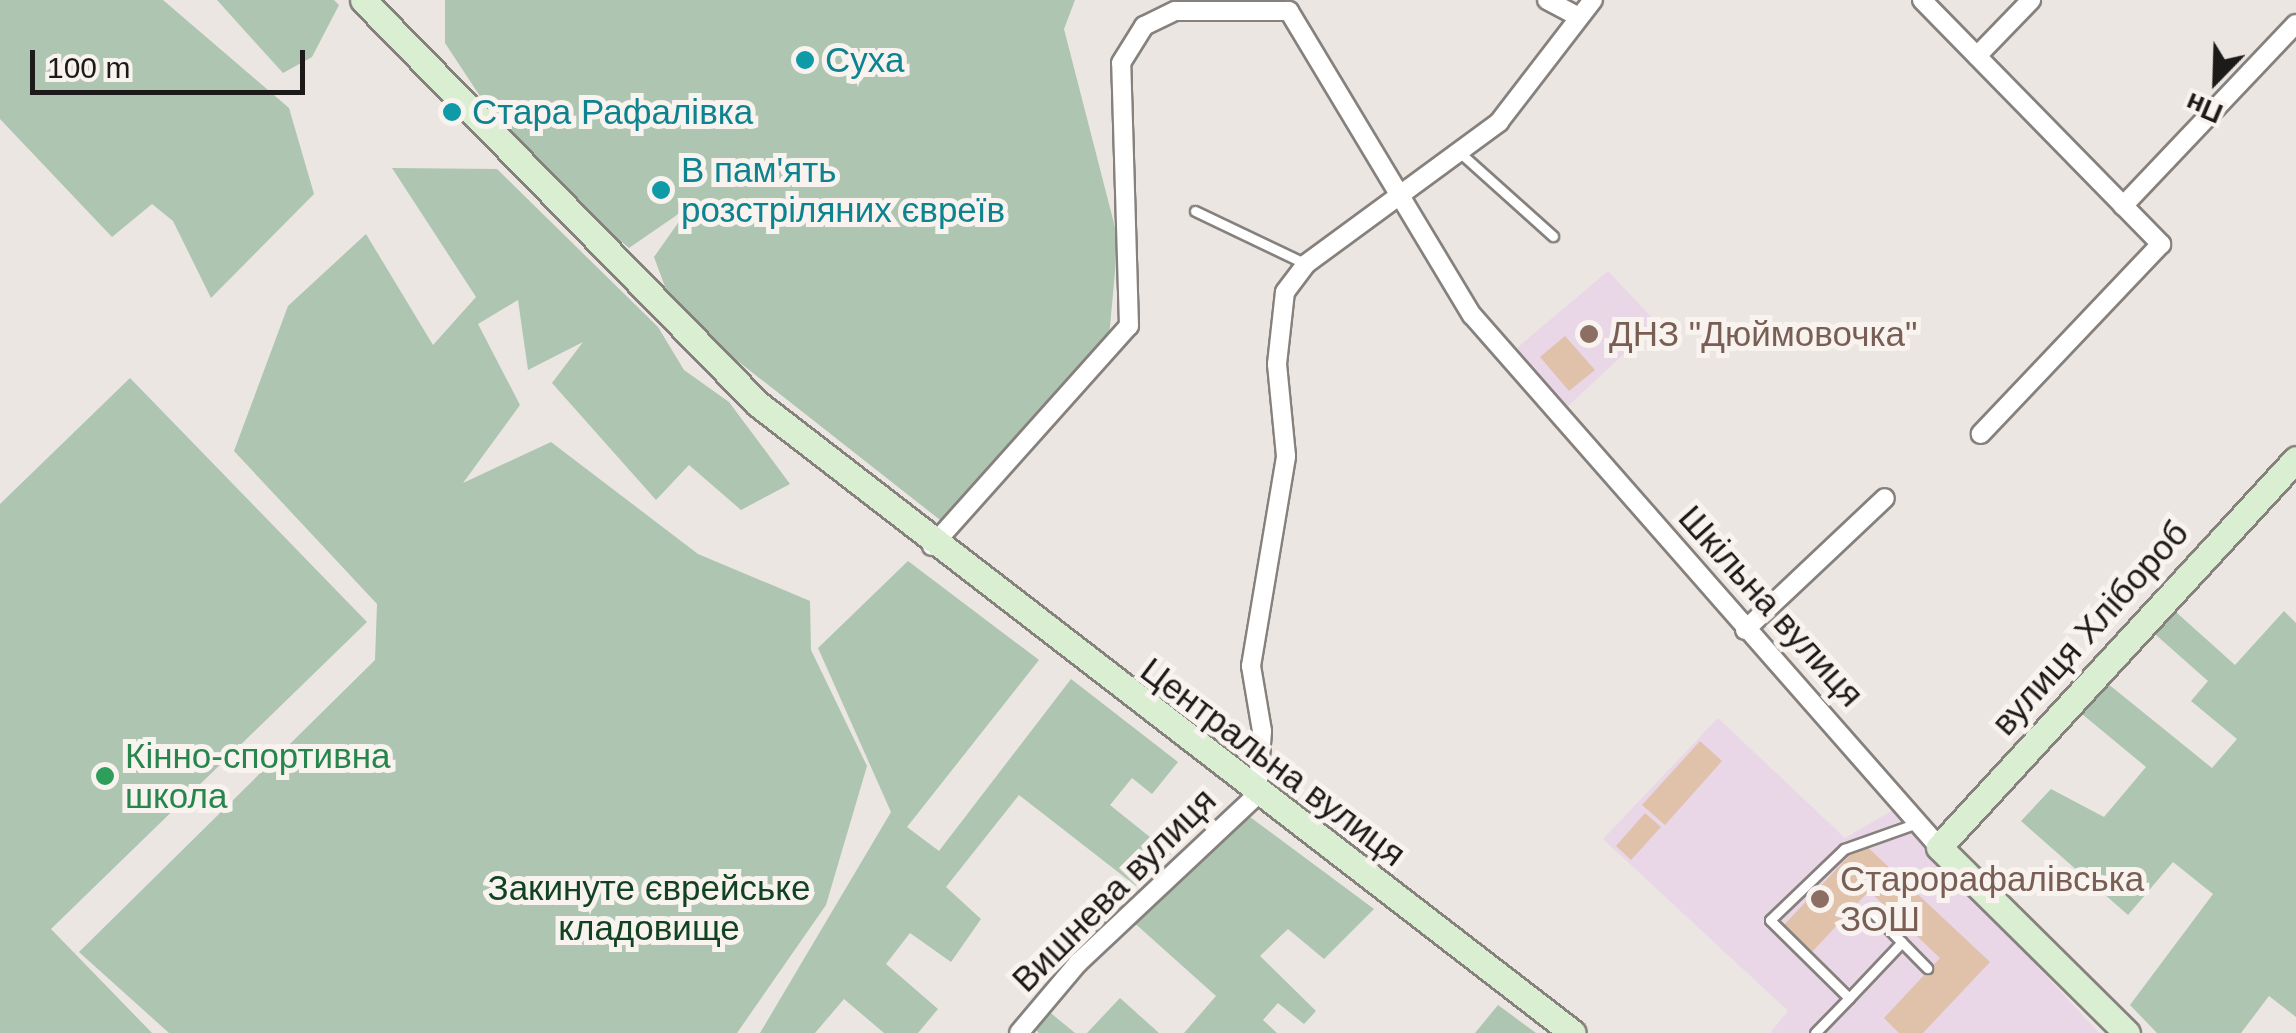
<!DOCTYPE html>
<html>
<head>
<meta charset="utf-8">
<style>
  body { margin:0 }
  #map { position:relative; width:2296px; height:1033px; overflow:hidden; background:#ebe6e2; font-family:Helvetica,sans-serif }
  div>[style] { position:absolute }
  .education>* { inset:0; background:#e9d7e8 }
  .green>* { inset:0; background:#adc5b1 }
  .building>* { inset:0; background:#e0c1aa }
  .roads { filter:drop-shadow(2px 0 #86817d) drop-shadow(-2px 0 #86817d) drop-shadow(0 2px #86817d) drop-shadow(0 -2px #86817d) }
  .lane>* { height:9px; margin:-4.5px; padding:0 4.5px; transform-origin:4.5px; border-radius:4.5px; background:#fff }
  .street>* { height:18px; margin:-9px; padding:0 9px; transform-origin:9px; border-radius:9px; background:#fff }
  .secondary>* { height:25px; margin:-12.5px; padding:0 12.5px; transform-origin:12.5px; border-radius:12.5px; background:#daeed1 }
  .dots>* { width:28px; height:28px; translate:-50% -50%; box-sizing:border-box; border:5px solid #f9f3ef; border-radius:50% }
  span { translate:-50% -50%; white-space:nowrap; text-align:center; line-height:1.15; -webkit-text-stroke:10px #f9f3ef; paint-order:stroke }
  .culture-label { font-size:35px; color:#0d838f }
  .left { translate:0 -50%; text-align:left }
  .education-label { font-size:35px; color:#785e54 }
  .street-label { font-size:35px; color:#1d1b1a }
  .leisure-label { font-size:35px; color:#27864d }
  .park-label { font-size:35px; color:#114221 }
  .north { position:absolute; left:2166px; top:30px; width:100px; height:100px; -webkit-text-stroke:8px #f9f3ef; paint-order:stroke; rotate:203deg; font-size:28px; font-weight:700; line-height:40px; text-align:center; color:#1d1b1a }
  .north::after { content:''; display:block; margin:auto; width:35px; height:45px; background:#1d1b1a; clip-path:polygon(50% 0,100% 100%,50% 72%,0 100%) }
  .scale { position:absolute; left:30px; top:50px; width:275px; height:45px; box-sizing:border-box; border:5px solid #1d1b1a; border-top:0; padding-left:12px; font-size:30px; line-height:35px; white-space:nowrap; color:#1d1b1a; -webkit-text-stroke:8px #f9f3ef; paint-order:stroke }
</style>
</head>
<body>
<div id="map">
  <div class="education">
    <div style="clip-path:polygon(1608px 271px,1657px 323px,1566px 408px,1517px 348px)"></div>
    <div style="clip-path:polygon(1718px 718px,1845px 838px,1893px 810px,2099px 1033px,1770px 1033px,1788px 1011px,1603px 839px)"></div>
  </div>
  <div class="green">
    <div style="clip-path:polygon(0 0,163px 0,289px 108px,314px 194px,211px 298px,173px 221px,152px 204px,112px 237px,0 119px)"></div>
    <div style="clip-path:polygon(217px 0,334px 0,339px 5px,312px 57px,283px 73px)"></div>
    <div style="clip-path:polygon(445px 0,1075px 0,1064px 29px,1118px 239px,1107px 359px,949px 527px,674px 311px,654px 257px,690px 206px,629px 248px,520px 157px,445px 43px)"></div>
    <div style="clip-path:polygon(392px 168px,497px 169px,658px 327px,684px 370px,729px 402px,790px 484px,741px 510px,689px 465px,656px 500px,552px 383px,583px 342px,528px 370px,518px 300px,478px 324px,520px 405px,463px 483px,551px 442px,698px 554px,810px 601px,811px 650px,867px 766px,826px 905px,737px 1033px,169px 1033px,79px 952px,375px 660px,377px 604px,234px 451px,288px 306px,366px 234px,433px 345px,476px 297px)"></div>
    <div style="clip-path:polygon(130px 378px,367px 622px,51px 929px,152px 1033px,0 1033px,0 504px)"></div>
    <div style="clip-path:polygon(908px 561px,1039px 660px,907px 827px,939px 851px,1071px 679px,1178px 762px,1152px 794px,1132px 778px,1110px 805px,1171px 854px,1136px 886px,1019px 795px,946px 887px,981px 919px,951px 962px,910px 933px,886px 964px,938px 1009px,918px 1033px,884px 1033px,844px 999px,815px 1033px,760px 1033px,891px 812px,818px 648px)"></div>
    <div style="clip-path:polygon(2167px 604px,2235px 665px,2284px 611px,2296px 623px,2296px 1017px,2269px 996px,2241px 1033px,2157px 1033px,2130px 1005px,2213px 894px,2173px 862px,2128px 915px,2021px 821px,2051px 789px,2104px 817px,2146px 767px,2076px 709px,2102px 679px,2212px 768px,2237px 739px,2191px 701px,2208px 681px,2147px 627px)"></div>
    <div style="clip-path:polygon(1246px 814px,1374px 909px,1324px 959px,1288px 929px,1260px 956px,1316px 1011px,1304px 1024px,1278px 1003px,1263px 1020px,1277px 1033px,1184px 1033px,1216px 996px,1130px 919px)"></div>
    <div style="clip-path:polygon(1120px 998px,1159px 1033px,1087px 1033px)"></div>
    <div style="clip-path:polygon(1498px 1005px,1536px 1033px,1475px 1033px)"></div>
    <div style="clip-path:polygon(1047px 1010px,1075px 1033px,1039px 1033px,1033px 1027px)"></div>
  </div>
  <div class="building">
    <div style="clip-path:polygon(1565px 336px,1595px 370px,1569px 391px,1540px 357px)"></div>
    <div style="clip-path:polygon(1700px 741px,1722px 761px,1665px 825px,1642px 805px)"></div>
    <div style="clip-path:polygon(1645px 813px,1661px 827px,1631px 860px,1616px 846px)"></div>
    <div style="clip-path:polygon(1862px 842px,1990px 962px,1923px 1033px,1899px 1033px,1884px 1018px,1940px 958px,1869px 891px,1811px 953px,1782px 927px)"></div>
  </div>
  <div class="roads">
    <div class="lane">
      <div style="left:1457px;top:150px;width:129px;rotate:41.9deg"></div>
      <div style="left:1195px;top:211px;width:123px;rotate:25.5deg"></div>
      <div style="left:1874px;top:914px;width:76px;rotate:45.5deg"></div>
      <div style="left:1849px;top:998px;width:77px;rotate:-46.6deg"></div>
      <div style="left:1815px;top:1033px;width:49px;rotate:-45.8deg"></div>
      <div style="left:1849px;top:998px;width:111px;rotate:-135.4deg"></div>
      <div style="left:1770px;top:920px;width:103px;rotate:-43.8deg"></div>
      <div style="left:1844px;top:849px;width:77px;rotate:-19.6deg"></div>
    </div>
    <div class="street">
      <div style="left:1547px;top:0;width:36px;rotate:28deg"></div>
      <div style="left:1922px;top:0;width:342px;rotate:45.6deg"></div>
      <div style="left:2161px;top:244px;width:262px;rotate:133.5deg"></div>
      <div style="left:1289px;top:11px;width:355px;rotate:59deg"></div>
      <div style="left:1472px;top:315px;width:708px;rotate:48.72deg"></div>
      <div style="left:1977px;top:56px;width:78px;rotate:-46deg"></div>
      <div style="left:2123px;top:206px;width:251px;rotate:-46.5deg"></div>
      <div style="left:932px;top:546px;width:295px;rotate:-48.2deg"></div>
      <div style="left:1129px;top:326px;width:263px;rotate:-91.7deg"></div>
      <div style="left:1121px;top:63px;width:44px;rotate:-58.1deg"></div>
      <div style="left:1144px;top:26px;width:34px;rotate:-26deg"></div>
      <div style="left:1175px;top:11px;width:114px"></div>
      <div style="left:1745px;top:630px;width:192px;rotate:-43.3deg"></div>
      <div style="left:1019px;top:1033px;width:92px;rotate:-49.9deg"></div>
      <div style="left:1078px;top:963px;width:245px;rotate:-43.2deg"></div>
      <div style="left:1257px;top:795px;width:64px;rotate:-85.5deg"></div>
      <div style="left:1262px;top:731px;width:66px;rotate:-99.6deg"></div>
      <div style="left:1251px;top:666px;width:213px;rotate:-80.5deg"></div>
      <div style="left:1286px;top:456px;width:92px;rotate:-95.6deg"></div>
      <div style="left:1277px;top:364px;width:72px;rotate:-83.7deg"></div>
      <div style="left:1285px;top:292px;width:35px;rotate:-53deg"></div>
      <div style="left:1306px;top:264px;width:240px;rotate:-36.3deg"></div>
      <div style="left:1499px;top:122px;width:154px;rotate:-52.4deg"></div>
    </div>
    <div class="secondary">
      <div style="left:363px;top:0;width:565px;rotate:45.65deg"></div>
      <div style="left:758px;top:404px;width:1029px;rotate:37.66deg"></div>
      <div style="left:2127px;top:1033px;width:264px;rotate:-135.3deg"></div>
      <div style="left:1939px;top:847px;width:527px;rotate:-47.38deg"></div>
    </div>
  </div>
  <div class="dots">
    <div style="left:805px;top:60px;background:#0f9aa8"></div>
    <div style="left:452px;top:112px;background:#0f9aa8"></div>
    <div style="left:661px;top:190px;background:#0f9aa8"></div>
    <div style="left:1589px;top:334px;background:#8d6e63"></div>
    <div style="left:105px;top:776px;background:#2e9e5b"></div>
    <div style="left:1820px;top:899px;background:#8d6e63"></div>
  </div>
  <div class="culture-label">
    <span class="left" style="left:825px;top:60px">Суха</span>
    <span class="left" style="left:472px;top:112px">Стара Рафалівка</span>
    <span class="left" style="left:681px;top:190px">В пам'ять<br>розстріляних євреїв</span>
  </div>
  <div class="education-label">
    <span class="left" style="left:1609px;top:334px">ДНЗ "Дюймовочка"</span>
    <span class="left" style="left:1840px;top:899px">Старорафалівська<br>ЗОШ</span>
  </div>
  <div class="street-label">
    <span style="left:1771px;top:606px;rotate:48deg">Шкільна вулиця</span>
    <span style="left:2090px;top:628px;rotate:-48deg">вулиця Хлібороб</span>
    <span style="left:1273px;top:762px;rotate:37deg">Центральна вулиця</span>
    <span style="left:1114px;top:890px;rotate:-45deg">Вишнева вулиця</span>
  </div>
  <div class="leisure-label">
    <span class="left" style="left:125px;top:776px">Кінно-спортивна<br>школа</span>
  </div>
  <div class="park-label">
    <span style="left:649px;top:908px">Закинуте єврейське<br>кладовище</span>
  </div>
  <div class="north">Пн</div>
  <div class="scale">100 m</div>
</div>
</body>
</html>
